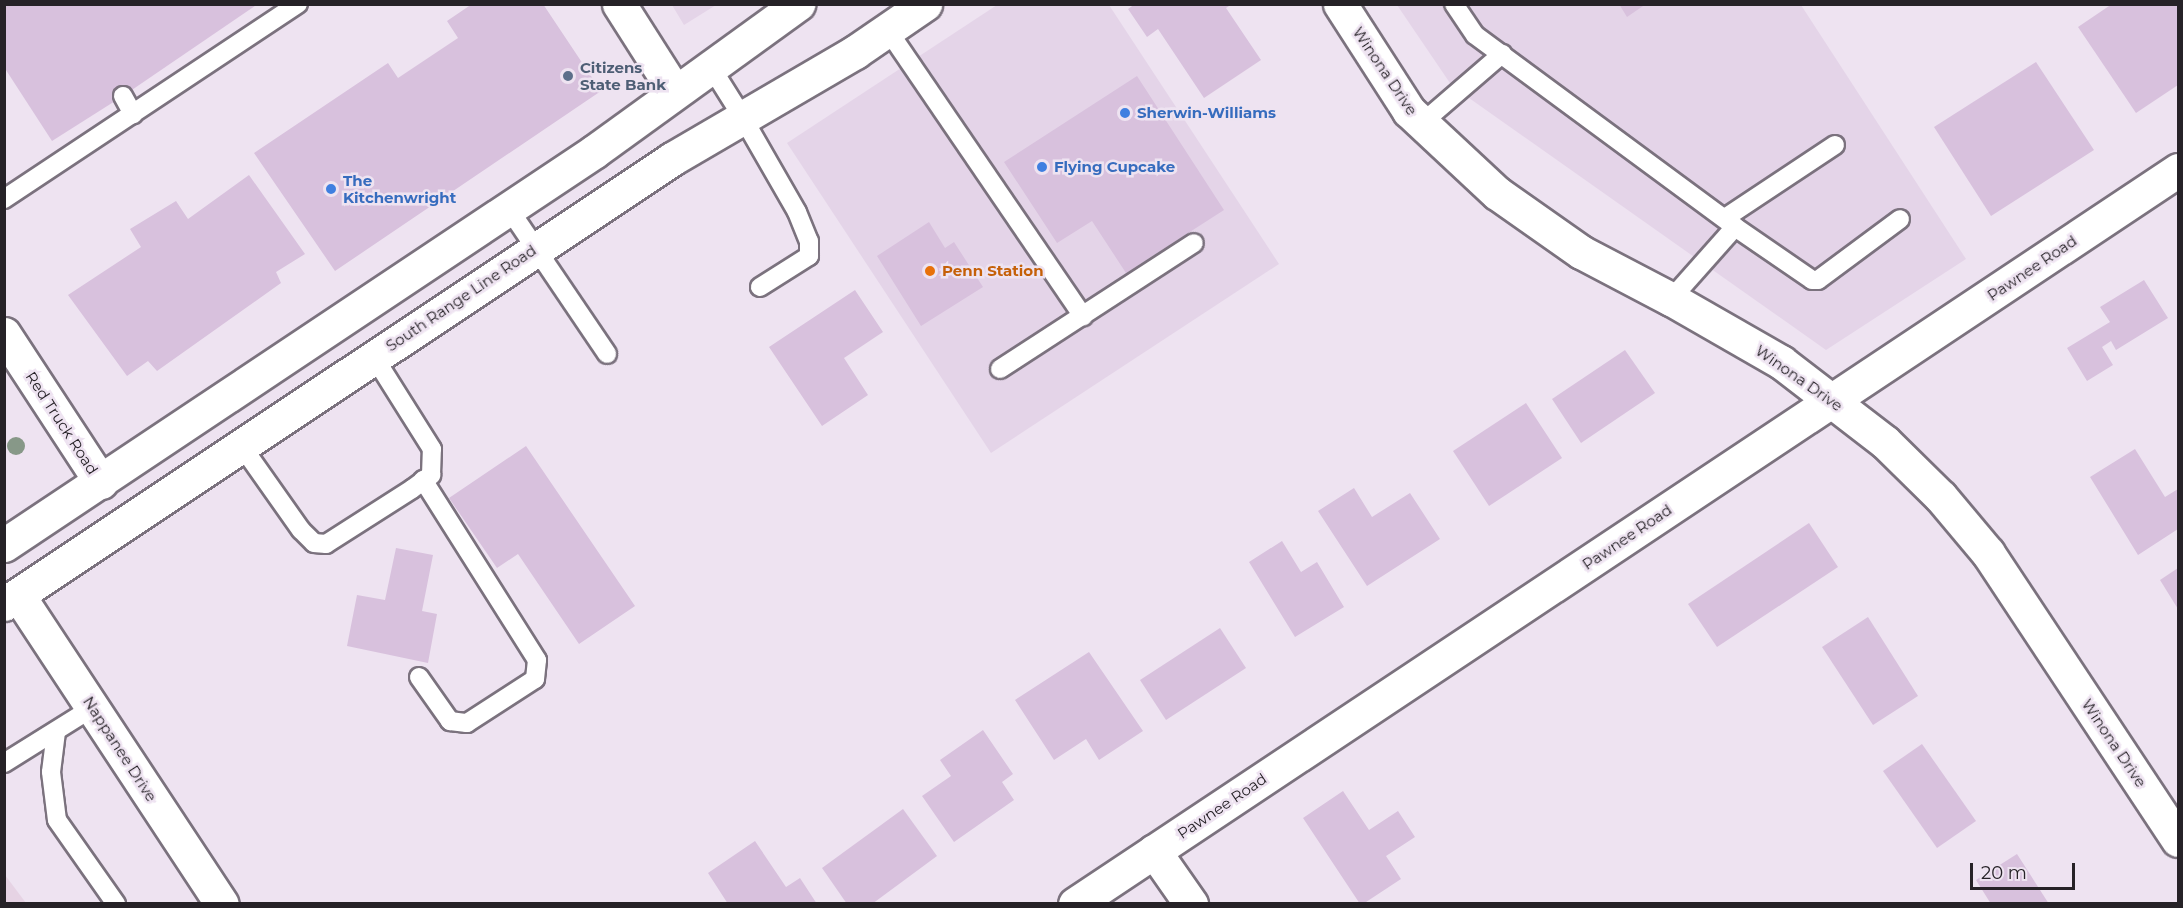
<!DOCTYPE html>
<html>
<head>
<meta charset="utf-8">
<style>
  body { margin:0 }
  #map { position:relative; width:2183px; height:908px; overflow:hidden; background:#eee3f1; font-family:Montserrat,sans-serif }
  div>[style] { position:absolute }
  .built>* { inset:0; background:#e4d4e8 }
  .education>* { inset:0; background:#e6d3e4 }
  .building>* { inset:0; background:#d8c1dd }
  .roads { filter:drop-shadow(2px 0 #7b727e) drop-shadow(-2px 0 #7b727e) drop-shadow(0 2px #7b727e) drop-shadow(0 -2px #7b727e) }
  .service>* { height:18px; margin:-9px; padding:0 9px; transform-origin:9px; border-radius:9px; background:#fff }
  .minor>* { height:33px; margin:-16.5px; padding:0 16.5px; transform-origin:16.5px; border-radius:16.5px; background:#fff }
  .secondary>* { height:33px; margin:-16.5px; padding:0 16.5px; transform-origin:16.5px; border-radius:16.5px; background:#fff }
  .trees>* { width:18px; height:18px; margin:-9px; border-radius:50%; background:#879888 }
  .dots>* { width:16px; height:16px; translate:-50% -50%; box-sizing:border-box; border:3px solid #eee3f1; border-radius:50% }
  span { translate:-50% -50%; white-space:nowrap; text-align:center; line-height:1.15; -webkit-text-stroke:5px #eee3f1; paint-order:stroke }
  .service-label { font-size:15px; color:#4e5e75; font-weight:700 }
  .left { translate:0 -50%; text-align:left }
  .street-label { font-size:15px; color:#262227 }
  .shop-label { font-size:15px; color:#366cbe; font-weight:700 }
  .food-label { font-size:15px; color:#c56008; font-weight:700 }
  .frame { position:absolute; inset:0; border:6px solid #262227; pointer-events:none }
  .scale { position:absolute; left:1970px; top:863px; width:105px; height:27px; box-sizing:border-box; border:3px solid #262227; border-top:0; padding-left:8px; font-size:18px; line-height:21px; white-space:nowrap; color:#262227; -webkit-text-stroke:4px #eee3f1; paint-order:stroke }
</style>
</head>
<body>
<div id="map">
  <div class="built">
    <div style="clip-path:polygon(672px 5px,716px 5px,684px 25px)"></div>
    <div style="clip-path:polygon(997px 5px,1109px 5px,1279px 264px,991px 453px,787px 143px)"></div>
    <div style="clip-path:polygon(1397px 5px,1801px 5px,1966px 259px,1826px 350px,1452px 86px)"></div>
  </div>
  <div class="education">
    <div style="clip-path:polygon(4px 875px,5px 875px,26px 903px,5px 903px)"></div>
  </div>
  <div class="building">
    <div style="clip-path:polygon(4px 4px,258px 4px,123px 96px,52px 141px,4px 67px)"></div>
    <div style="clip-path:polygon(472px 4px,543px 4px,601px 91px,335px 271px,254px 153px,388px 63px,398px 78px,458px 38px,447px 21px)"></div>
    <div style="clip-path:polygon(1135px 4px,1232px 4px,1226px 8px,1261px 60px,1204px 98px,1158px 29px,1147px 37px,1128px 9px)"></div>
    <div style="clip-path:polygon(1619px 4px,1646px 4px,1627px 17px)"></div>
    <div style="clip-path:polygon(2112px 4px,2178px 4px,2178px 85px,2136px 113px,2078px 27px)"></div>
    <div style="clip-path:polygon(2036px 62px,2094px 150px,1991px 216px,1934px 127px)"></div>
    <div style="clip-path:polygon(1137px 76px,1224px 210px,1126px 273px,1092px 221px,1057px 243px,1004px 162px)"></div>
    <div style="clip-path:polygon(249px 175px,305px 254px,276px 272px,281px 283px,157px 371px,148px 361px,127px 376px,68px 295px,141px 247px,130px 229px,176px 201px,188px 219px)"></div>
    <div style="clip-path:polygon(929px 222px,945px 248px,954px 242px,983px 287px,921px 326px,877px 256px)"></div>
    <div style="clip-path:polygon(2144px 280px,2168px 318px,2116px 350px,2111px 341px,2102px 347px,2113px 365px,2087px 381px,2067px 348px,2110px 322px,2100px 307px)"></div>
    <div style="clip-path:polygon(855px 290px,883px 332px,844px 358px,868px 395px,822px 426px,769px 347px)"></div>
    <div style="clip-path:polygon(1625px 350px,1655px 393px,1581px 443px,1552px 399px)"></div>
    <div style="clip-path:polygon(1526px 403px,1562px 458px,1489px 506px,1453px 451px)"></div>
    <div style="clip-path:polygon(526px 446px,635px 606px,579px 644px,518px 554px,497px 568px,449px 498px)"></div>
    <div style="clip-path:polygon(2135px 449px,2165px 497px,2178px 489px,2178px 529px,2138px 555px,2090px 477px)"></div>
    <div style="clip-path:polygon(1354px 488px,1372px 517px,1410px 493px,1440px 539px,1367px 586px,1318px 511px)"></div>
    <div style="clip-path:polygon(1809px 523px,1838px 567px,1717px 647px,1688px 604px)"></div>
    <div style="clip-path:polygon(1282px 541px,1301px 572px,1317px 562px,1344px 607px,1295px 637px,1249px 562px)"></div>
    <div style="clip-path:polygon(396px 548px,433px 555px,422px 611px,437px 614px,428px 663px,347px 646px,357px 595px,385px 600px)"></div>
    <div style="clip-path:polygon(2178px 568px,2178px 609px,2160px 580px)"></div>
    <div style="clip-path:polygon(1868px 617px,1918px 696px,1873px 725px,1822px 647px)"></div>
    <div style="clip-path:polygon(1220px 628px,1246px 668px,1166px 720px,1140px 680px)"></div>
    <div style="clip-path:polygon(1089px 652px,1143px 731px,1099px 760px,1086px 739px,1054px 760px,1015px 700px)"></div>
    <div style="clip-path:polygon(983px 730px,1013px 774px,1002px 782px,1014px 800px,954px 842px,922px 796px,951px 776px,940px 760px)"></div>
    <div style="clip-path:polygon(1922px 744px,1976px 821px,1937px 848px,1883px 771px)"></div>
    <div style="clip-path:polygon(1343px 791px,1369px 830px,1398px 811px,1415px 837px,1386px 856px,1401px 879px,1363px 904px,1360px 904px,1303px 818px)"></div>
    <div style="clip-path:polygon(903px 809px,937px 856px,872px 904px,847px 904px,822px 868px)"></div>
    <div style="clip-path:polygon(755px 841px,786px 887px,800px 878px,817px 904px,728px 904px,708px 873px)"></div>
    <div style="clip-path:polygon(2017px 854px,2049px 904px,1991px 904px,1976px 880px)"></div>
  </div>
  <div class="roads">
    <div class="service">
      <div style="left:1454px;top:4px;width:37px;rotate:56deg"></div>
      <div style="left:1475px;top:35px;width:323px;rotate:36.4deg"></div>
      <div style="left:1735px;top:227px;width:96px;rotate:131.6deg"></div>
      <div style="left:887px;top:29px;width:348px;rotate:55.7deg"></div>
      <div style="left:711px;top:67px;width:60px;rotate:57.9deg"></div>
      <div style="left:743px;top:118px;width:108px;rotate:60.1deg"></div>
      <div style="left:797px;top:212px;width:31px;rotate:68deg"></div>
      <div style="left:809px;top:241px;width:15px;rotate:90deg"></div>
      <div style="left:809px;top:256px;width:58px;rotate:147.7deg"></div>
      <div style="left:123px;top:96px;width:21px;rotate:61deg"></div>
      <div style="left:1422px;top:123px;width:106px;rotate:-40.8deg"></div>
      <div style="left:4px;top:199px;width:353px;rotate:-33.6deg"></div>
      <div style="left:509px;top:209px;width:175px;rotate:55.9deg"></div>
      <div style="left:1725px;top:218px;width:132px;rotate:-33.6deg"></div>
      <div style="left:1735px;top:227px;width:93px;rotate:34.5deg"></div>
      <div style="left:1812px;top:280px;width:6px"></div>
      <div style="left:1818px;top:280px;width:102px;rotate:-36.6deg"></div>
      <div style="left:1000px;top:369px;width:231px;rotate:-33deg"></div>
      <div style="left:241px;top:445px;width:104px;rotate:54.8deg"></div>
      <div style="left:301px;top:530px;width:18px;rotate:45deg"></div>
      <div style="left:314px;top:543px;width:12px;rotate:5deg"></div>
      <div style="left:326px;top:544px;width:102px;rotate:-32.6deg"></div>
      <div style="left:412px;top:489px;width:24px;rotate:-36deg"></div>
      <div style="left:431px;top:475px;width:26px;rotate:-88deg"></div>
      <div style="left:432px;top:449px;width:109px;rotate:-122.2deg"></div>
      <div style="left:419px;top:677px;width:54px;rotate:54.8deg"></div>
      <div style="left:450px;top:721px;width:17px;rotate:7deg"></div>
      <div style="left:467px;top:723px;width:81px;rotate:-32.9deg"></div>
      <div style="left:535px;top:679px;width:19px;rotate:-84deg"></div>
      <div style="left:537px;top:660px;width:213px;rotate:-122.3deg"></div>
      <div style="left:56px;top:732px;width:40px;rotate:97.1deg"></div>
      <div style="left:51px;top:772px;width:48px;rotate:82.9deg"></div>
      <div style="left:57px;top:820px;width:103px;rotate:54.9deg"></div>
      <div style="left:4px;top:763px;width:104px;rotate:-32deg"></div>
    </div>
    <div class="minor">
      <div style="left:619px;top:4px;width:104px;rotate:57.5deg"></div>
      <div style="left:1340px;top:4px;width:127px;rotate:57.2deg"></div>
      <div style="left:1409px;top:111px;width:120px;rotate:43deg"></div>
      <div style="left:1497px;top:193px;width:103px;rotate:35.1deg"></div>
      <div style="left:1581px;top:252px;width:102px;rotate:27.6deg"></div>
      <div style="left:1671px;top:299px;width:127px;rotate:29.8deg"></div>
      <div style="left:1781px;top:362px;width:131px;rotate:37.6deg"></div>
      <div style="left:1885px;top:442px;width:78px;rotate:44.5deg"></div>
      <div style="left:1941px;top:497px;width:73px;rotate:50deg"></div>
      <div style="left:1988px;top:553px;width:344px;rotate:56.5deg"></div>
      <div style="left:4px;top:334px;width:177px;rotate:56.8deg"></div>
      <div style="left:18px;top:595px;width:370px;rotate:56.6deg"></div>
      <div style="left:1154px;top:851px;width:65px;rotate:55.1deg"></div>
      <div style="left:1075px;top:904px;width:1325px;rotate:-33.64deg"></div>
    </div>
    <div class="secondary">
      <div style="left:4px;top:545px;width:710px;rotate:-33.69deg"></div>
      <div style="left:595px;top:151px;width:251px;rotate:-35.9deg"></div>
      <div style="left:4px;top:604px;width:803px;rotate:-33.67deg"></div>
      <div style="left:672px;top:159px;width:212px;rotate:-30.3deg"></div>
      <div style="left:855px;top:52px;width:85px;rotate:-34.4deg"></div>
    </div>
  </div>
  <div class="trees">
    <div style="left:16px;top:446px"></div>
  </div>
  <div class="dots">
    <div style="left:568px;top:76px;background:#5c6f8a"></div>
    <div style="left:1125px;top:113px;background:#3f7fe0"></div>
    <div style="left:1042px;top:167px;background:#3f7fe0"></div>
    <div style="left:331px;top:189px;background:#3f7fe0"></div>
    <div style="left:930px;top:271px;background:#e8710a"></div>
  </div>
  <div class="service-label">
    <span class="left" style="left:580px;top:76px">Citizens<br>State Bank</span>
  </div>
  <div class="street-label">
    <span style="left:1385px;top:71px;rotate:56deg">Winona Drive</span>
    <span style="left:2032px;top:268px;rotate:-34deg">Pawnee Road</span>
    <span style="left:461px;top:298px;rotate:-34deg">South Range Line Road</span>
    <span style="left:1799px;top:378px;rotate:35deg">Winona Drive</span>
    <span style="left:62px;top:423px;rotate:57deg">Red Truck Road</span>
    <span style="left:1627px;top:537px;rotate:-34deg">Pawnee Road</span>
    <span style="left:2114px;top:743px;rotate:56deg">Winona Drive</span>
    <span style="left:120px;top:749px;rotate:57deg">Nappanee Drive</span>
    <span style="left:1222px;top:806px;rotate:-34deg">Pawnee Road</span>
  </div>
  <div class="shop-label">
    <span class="left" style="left:1137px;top:113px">Sherwin-Williams</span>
    <span class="left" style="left:1054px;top:167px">Flying Cupcake</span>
    <span class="left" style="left:343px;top:189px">The<br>Kitchenwright</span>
  </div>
  <div class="food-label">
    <span class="left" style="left:942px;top:271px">Penn Station</span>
  </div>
  <div class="frame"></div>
  <div class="scale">20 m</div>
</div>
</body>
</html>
